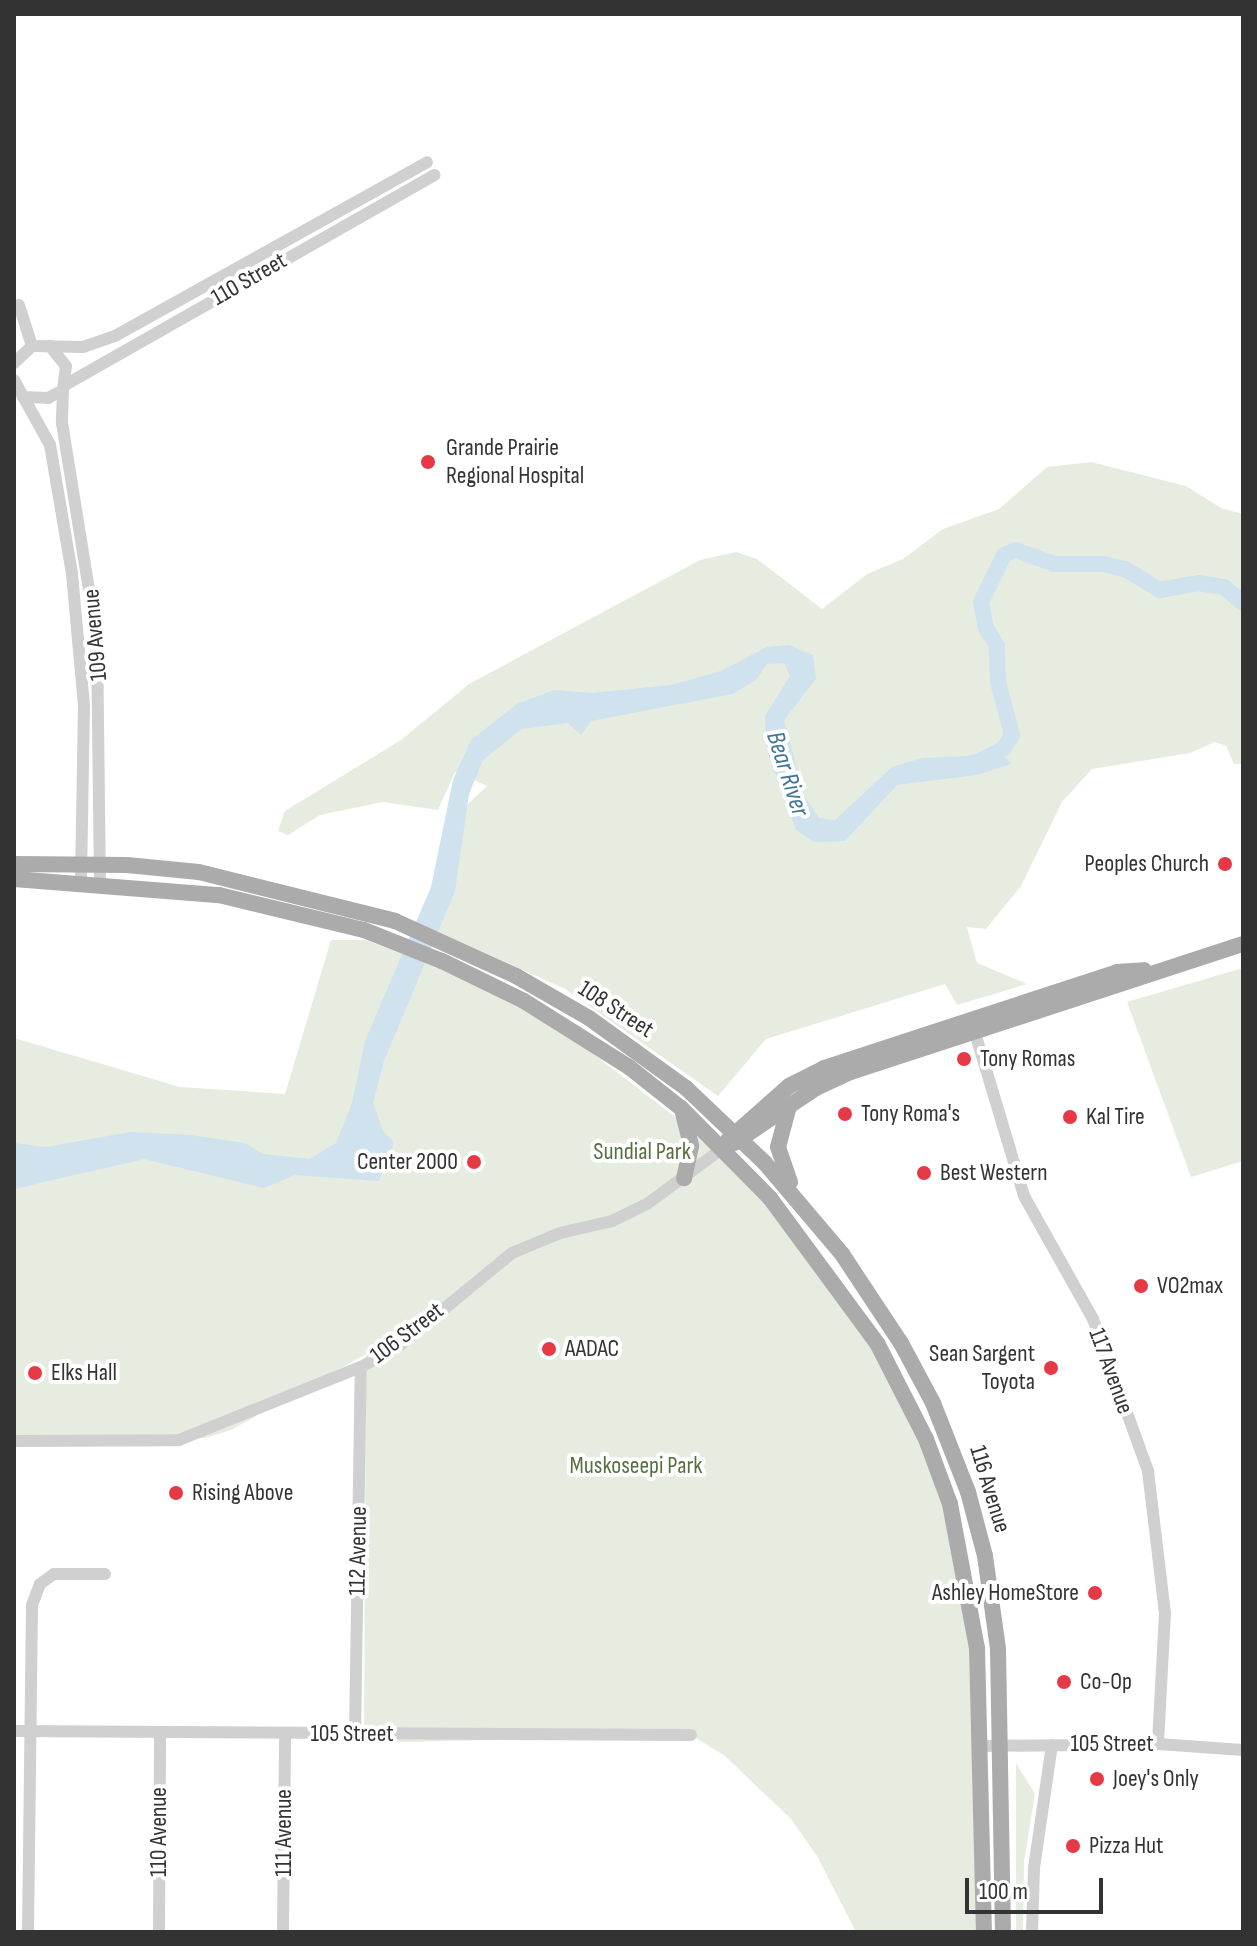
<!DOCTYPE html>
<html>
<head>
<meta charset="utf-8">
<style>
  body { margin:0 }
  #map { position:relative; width:1257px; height:1946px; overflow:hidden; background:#fff; font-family:"Sofia Sans Condensed",sans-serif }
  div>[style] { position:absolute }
  .green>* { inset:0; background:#e6ecdf }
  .water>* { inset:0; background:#cfe2ee }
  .river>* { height:16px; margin:-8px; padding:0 8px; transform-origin:8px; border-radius:8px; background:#cfe2ee }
  .minor>* { height:12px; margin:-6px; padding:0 6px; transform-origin:6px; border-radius:6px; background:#d0d0d0 }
  .major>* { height:16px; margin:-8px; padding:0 8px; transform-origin:8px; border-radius:8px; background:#ababab }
  .dots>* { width:22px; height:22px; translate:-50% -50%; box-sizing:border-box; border:4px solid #fff; border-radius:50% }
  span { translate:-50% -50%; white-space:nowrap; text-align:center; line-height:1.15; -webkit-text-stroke:8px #fff; paint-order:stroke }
  .street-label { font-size:24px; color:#333 }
  .poi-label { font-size:24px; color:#333 }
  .left { translate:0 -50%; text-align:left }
  .right { translate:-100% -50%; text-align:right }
  .park-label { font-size:24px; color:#56703f }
  .water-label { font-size:26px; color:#3f7597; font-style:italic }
  .frame { position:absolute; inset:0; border:16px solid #333; pointer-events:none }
  .scale { position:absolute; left:965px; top:1878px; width:138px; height:36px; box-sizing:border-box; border:4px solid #333; border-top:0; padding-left:10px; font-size:24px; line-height:28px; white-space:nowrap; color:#333; -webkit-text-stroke:6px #fff; paint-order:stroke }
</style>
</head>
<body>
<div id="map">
  <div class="green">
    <div style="clip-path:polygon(1091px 462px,1186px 486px,1221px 508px,1243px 514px,1243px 764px,1234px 764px,1226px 746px,1215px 742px,1190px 753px,1092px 769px,1062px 802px,1021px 886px,986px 929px,967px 927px,977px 963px,1027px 984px,957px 1005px,945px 984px,766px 1039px,718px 1096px,565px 989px,425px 926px,450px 821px,487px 786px,455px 772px,438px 810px,383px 802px,320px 815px,288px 835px,278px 831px,285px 811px,401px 740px,469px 684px,700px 560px,736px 552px,757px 559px,822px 609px,867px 574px,903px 559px,943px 529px,999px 509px,1047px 467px)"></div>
    <div style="clip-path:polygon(331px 940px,365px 940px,446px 970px,557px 1026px,744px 1170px,770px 1198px,910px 1403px,967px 1575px,978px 1932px,856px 1932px,817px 1856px,791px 1819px,725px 1756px,691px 1735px,364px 1743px,366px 1354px,231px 1430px,205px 1438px,102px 1444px,14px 1441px,14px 1038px,180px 1087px,285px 1094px)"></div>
    <div style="clip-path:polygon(1243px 968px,1243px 1161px,1191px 1177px,1127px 1002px)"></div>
    <div style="clip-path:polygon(1016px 1763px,1035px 1794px,1024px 1861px,1023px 1932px,1016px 1932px)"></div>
  </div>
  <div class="water">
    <div style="clip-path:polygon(789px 645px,813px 655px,816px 679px,784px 720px,804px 795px,819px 818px,835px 820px,892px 767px,922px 758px,968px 756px,994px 748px,1012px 764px,977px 775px,897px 785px,845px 841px,814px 842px,796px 830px,767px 751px,765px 716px,790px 676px,784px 663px,767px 664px,756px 680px,732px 694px,591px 721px,581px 735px,568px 723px,522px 729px,483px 760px,469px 794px,455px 891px,384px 1061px,373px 1103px,383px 1131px,394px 1142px,379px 1181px,295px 1175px,264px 1188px,144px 1159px,14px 1189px,14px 1143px,45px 1147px,131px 1132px,190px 1135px,245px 1143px,263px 1154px,310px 1159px,336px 1143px,352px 1103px,365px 1041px,431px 887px,453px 780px,471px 740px,517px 704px,554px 690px,591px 693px,671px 685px,721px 671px,767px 647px)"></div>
  </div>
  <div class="river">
    <div style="left:980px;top:761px;width:27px;rotate:-28deg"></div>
    <div style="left:1004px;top:748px;width:15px;rotate:-58deg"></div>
    <div style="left:1012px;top:735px;width:55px;rotate:-104.8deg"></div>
    <div style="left:998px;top:682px;width:36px;rotate:-92deg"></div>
    <div style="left:997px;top:646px;width:21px;rotate:-121deg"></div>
    <div style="left:986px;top:628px;width:26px;rotate:-101deg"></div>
    <div style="left:981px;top:602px;width:52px;rotate:-63.9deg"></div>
    <div style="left:1004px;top:555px;width:13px;rotate:-23deg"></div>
    <div style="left:1016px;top:550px;width:40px;rotate:20.2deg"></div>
    <div style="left:1054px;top:564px;width:49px"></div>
    <div style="left:1103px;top:564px;width:23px;rotate:13deg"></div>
    <div style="left:1125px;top:569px;width:41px;rotate:31deg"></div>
    <div style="left:1160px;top:590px;width:39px;rotate:-10deg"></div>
    <div style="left:1198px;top:583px;width:26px;rotate:9deg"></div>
    <div style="left:1224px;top:587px;width:25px;rotate:40deg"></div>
  </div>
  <div class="minor">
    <div style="left:19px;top:305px;width:43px;rotate:72.4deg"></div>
    <div style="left:14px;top:363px;width:25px;rotate:-43deg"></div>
    <div style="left:32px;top:346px;width:51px;rotate:1.1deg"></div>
    <div style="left:83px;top:347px;width:34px;rotate:-19deg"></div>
    <div style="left:115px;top:336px;width:357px;rotate:-29.1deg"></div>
    <div style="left:14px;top:380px;width:74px;rotate:61deg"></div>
    <div style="left:50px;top:445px;width:131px;rotate:80.3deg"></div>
    <div style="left:72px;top:574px;width:133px;rotate:84.8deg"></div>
    <div style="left:84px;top:706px;width:176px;rotate:91deg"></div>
    <div style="left:65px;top:385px;width:425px;rotate:-29.6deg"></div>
    <div style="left:63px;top:390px;width:33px;rotate:92deg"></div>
    <div style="left:62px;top:423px;width:219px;rotate:80.8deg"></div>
    <div style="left:97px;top:639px;width:244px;rotate:89.3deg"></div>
    <div style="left:23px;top:397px;width:25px;rotate:2deg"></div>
    <div style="left:48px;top:398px;width:17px;rotate:-28deg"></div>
    <div style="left:63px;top:390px;width:24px;rotate:-83deg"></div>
    <div style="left:66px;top:366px;width:26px;rotate:-129deg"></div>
    <div style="left:973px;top:1026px;width:177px;rotate:73.3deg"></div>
    <div style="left:1024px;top:1196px;width:141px;rotate:60.7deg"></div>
    <div style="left:1093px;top:1319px;width:162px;rotate:70.1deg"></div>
    <div style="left:1148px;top:1471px;width:143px;rotate:83.2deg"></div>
    <div style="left:1165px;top:1613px;width:131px;rotate:93.1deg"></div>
    <div style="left:14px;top:1441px;width:165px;rotate:-0.3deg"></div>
    <div style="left:179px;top:1440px;width:196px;rotate:-21.9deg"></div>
    <div style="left:361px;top:1367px;width:45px;rotate:-29.4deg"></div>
    <div style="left:400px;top:1345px;width:145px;rotate:-39.4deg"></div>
    <div style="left:512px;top:1253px;width:52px;rotate:-22.6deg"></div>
    <div style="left:560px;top:1233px;width:53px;rotate:-13deg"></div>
    <div style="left:612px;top:1221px;width:39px;rotate:-26deg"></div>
    <div style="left:647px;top:1204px;width:94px;rotate:-36.4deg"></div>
    <div style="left:14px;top:1731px;width:677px;rotate:0.34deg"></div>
    <div style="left:355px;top:1734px;width:367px;rotate:-89.1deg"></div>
    <div style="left:981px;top:1746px;width:177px;rotate:-0.6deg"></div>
    <div style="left:1158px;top:1744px;width:85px;rotate:4deg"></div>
    <div style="left:28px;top:1932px;width:327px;rotate:-89.3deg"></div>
    <div style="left:32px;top:1605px;width:22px;rotate:-69deg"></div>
    <div style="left:40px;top:1584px;width:17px;rotate:-36deg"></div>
    <div style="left:54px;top:1574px;width:51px"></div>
    <div style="left:159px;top:1932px;width:200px;rotate:-89.7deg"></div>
    <div style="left:283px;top:1932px;width:199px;rotate:-89.4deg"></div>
    <div style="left:1032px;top:1932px;width:64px;rotate:-88.2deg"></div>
    <div style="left:1034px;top:1868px;width:124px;rotate:-81.7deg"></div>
  </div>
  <div class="major">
    <div style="left:14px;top:864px;width:113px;rotate:0.5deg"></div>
    <div style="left:127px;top:865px;width:72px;rotate:5.6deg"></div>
    <div style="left:199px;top:872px;width:202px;rotate:14deg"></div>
    <div style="left:395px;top:921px;width:133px;rotate:24.4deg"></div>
    <div style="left:516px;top:976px;width:84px;rotate:29.9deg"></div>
    <div style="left:589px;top:1018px;width:120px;rotate:35.8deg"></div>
    <div style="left:686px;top:1088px;width:108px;rotate:43.5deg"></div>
    <div style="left:764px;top:1162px;width:121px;rotate:49.7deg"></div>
    <div style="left:842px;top:1254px;width:107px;rotate:56.5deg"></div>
    <div style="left:901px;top:1343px;width:68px;rotate:61.9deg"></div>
    <div style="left:933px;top:1403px;width:96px;rotate:68.5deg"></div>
    <div style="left:968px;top:1492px;width:66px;rotate:75.1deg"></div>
    <div style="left:985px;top:1556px;width:94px;rotate:82deg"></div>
    <div style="left:998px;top:1649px;width:283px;rotate:89deg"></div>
    <div style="left:14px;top:879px;width:206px;rotate:4.5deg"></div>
    <div style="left:219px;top:895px;width:149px;rotate:13.6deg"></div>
    <div style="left:364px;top:930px;width:84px;rotate:21.7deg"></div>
    <div style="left:442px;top:961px;width:91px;rotate:26deg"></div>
    <div style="left:524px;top:1001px;width:124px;rotate:32.2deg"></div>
    <div style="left:629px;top:1067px;width:66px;rotate:38.3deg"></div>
    <div style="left:681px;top:1108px;width:127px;rotate:45.3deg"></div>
    <div style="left:770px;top:1198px;width:180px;rotate:53.6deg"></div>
    <div style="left:877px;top:1343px;width:108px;rotate:63deg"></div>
    <div style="left:926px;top:1439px;width:69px;rotate:69.7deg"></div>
    <div style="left:950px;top:1504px;width:147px;rotate:79.4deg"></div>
    <div style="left:977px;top:1648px;width:284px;rotate:88.6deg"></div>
    <div style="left:789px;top:1106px;width:42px;rotate:105deg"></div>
    <div style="left:778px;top:1147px;width:37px;rotate:71deg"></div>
    <div style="left:683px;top:1113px;width:34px;rotate:76deg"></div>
    <div style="left:691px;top:1146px;width:33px;rotate:102deg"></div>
    <div style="left:728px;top:1140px;width:81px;rotate:-41.5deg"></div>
    <div style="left:789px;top:1086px;width:39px;rotate:-27deg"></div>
    <div style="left:824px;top:1068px;width:308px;rotate:-18.1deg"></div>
    <div style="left:1117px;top:972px;width:27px;rotate:-4deg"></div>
    <div style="left:734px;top:1143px;width:99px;rotate:-33.9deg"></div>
    <div style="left:816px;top:1088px;width:38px;rotate:-25deg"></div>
    <div style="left:851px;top:1072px;width:412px;rotate:-18.1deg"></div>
  </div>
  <div class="dots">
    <div style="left:428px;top:462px;background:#e63946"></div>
    <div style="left:1225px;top:864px;background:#e63946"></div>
    <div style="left:964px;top:1059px;background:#e63946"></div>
    <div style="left:845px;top:1114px;background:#e63946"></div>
    <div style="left:1070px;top:1117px;background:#e63946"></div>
    <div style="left:474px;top:1162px;background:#e63946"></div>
    <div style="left:924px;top:1173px;background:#e63946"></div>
    <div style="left:1141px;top:1286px;background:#e63946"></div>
    <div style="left:549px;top:1349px;background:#e63946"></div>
    <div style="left:1051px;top:1368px;background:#e63946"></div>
    <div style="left:35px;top:1373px;background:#e63946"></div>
    <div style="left:176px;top:1493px;background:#e63946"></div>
    <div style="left:1095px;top:1593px;background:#e63946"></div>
    <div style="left:1064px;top:1682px;background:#e63946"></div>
    <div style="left:1097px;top:1779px;background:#e63946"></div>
    <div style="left:1073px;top:1846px;background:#e63946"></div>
  </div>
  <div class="street-label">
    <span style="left:249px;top:279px;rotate:-30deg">110 Street</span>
    <span style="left:95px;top:635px;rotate:-95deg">109 Avenue</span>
    <span style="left:616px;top:1009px;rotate:33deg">108 Street</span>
    <span style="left:407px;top:1333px;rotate:-37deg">106 Street</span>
    <span style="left:1111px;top:1371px;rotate:70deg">117 Avenue</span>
    <span style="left:990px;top:1489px;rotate:73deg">116 Avenue</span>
    <span style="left:358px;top:1551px;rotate:-89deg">112 Avenue</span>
    <span style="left:352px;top:1734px">105 Street</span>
    <span style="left:1112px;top:1744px">105 Street</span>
    <span style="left:159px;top:1832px;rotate:-90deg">110 Avenue</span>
    <span style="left:284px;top:1833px;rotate:-90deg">111 Avenue</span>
  </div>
  <div class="poi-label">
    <span class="left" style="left:446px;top:462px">Grande Prairie<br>Regional Hospital</span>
    <span class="right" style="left:1209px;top:864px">Peoples Church</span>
    <span class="left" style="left:980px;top:1059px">Tony Romas</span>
    <span class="left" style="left:861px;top:1114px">Tony Roma's</span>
    <span class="left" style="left:1086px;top:1117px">Kal Tire</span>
    <span class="right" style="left:458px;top:1162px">Center 2000</span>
    <span class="left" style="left:940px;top:1173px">Best Western</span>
    <span class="left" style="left:1157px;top:1286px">VO2max</span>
    <span class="left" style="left:565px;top:1349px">AADAC</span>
    <span class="right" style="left:1035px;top:1368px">Sean Sargent<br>Toyota</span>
    <span class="left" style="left:51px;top:1373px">Elks Hall</span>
    <span class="left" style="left:192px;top:1493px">Rising Above</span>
    <span class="right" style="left:1079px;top:1593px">Ashley HomeStore</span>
    <span class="left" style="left:1080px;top:1682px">Co-Op</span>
    <span class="left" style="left:1113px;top:1779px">Joey's Only</span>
    <span class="left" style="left:1089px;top:1846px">Pizza Hut</span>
  </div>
  <div class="park-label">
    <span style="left:642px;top:1152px">Sundial Park</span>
    <span style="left:636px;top:1466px">Muskoseepi Park</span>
  </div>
  <div class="water-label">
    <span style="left:787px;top:774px;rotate:72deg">Bear River</span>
  </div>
  <div class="frame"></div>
  <div class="scale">100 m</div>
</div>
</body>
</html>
